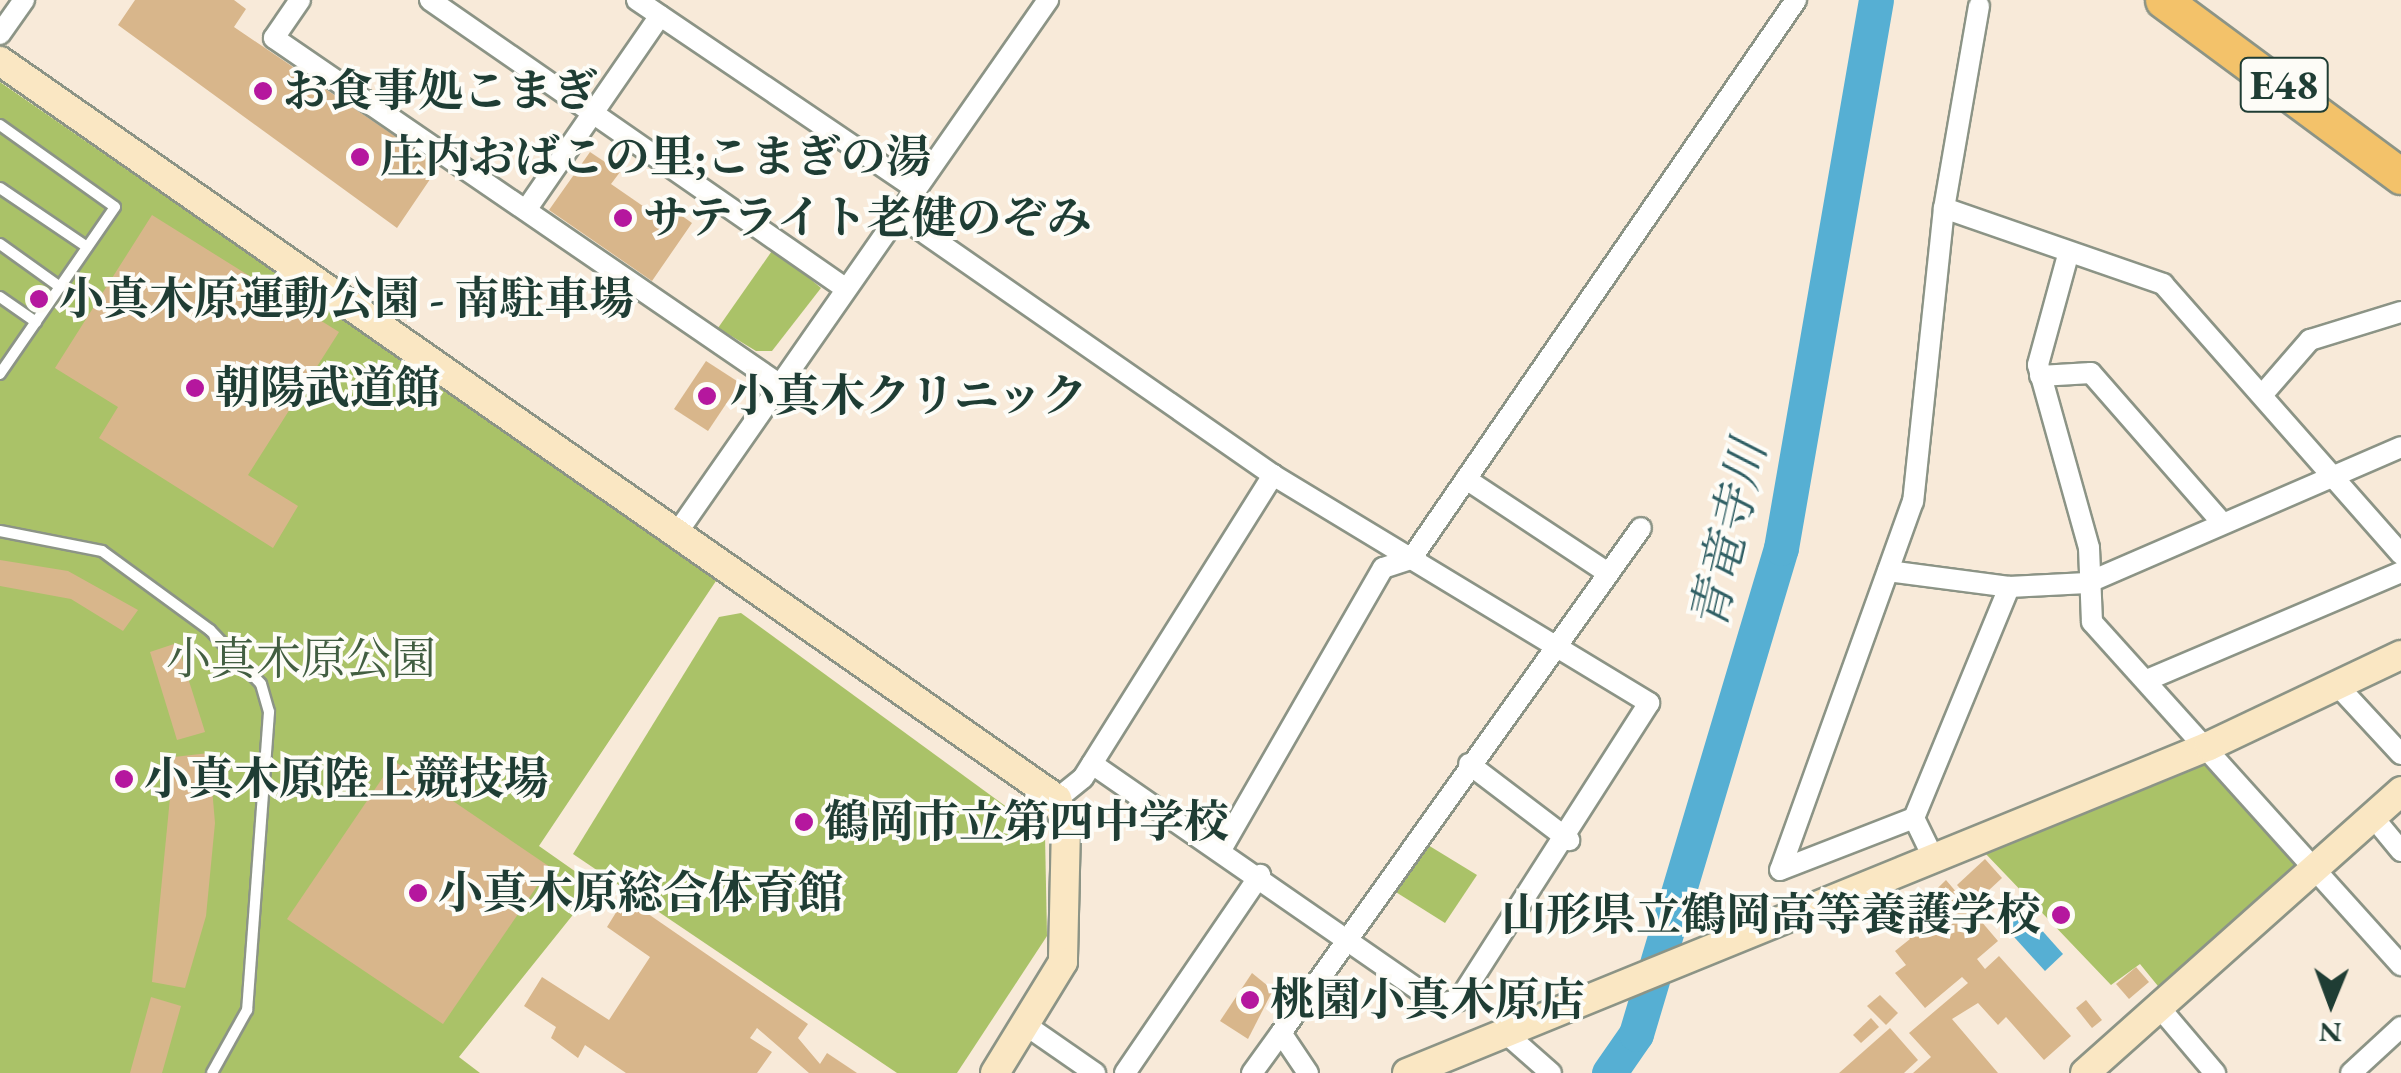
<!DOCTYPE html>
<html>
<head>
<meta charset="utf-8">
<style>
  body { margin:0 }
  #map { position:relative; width:2401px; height:1073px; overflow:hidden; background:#f8ead9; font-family:"EB Garamond","Noto Serif JP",serif }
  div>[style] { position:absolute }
  .green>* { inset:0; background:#aac268 }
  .water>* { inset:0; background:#56afd3 }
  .river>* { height:35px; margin:-17.5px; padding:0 17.5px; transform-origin:17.5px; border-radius:17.5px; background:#56afd3 }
  .building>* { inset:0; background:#d8b68b }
  .roads { filter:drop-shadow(2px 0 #8c9486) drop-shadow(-2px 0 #8c9486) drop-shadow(0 2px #8c9486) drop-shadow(0 -2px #8c9486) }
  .lane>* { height:10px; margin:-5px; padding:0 5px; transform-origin:5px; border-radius:5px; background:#fff }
  .street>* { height:20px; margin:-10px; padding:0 10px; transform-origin:10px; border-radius:10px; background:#fff }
  .secondary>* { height:28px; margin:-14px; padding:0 14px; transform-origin:14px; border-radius:14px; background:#fae7c3 }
  .highway>* { height:35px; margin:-17.5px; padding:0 17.5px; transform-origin:17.5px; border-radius:17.5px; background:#f3c26a }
  .dots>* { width:28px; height:28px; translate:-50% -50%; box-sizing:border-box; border:5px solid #fdfcf7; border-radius:50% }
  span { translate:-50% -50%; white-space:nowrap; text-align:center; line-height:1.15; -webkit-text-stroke:8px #fdfcf7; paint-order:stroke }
  .shield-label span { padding:2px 8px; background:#fdfcf7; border:2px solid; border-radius:8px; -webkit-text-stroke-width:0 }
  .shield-label { font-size:42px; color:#1f3d34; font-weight:700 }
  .poi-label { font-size:45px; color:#1f3d34; font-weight:700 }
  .left { translate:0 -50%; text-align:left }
  .right { translate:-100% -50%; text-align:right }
  .park-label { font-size:45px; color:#425e41 }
  .water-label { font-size:48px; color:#305f64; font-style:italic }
  .north { position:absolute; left:2281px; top:953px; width:100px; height:100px; -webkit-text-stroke:8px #fdfcf7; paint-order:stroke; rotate:181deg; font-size:28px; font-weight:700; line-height:40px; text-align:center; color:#1f3d34 }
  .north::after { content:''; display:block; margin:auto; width:35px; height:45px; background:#1f3d34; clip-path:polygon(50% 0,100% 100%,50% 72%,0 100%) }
</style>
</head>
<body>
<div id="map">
  <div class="green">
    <div style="clip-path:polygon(0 82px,718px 578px,539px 846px,596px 886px,459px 1057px,480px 1073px,0 1073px)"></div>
    <div style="clip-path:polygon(774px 248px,821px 288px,772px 351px,756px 351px,718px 328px)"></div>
    <div style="clip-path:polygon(741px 613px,1045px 835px,1047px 936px,957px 1073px,897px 1073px,573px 854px,719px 617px)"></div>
    <div style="clip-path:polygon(2204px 759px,2300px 868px,2162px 991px,2140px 964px,2111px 985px,1984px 852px)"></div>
    <div style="clip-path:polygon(1423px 842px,1477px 875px,1445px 923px,1391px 889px)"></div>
  </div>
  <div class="water">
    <div style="clip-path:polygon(2015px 900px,2063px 954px,2045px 971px,1996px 917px)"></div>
  </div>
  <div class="river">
    <div style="left:1609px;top:1073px;width:47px;rotate:-55.3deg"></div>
    <div style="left:1636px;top:1034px;width:507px;rotate:-73.39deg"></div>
    <div style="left:1781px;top:548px;width:556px;rotate:-80.17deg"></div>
  </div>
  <div class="building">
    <div style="clip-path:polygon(135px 0,234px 0,246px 9px,234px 27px,439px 166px,397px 228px,118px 25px)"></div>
    <div style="clip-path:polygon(590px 152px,620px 172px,611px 184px,653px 213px,661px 201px,692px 223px,652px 281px,549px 210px)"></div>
    <div style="clip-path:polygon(152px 215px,339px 332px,248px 475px,298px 506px,273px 548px,99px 438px,118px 407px,55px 368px)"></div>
    <div style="clip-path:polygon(706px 361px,740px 383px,708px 431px,674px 409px)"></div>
    <div style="clip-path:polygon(0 560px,68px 571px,138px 610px,123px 631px,71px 599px,0 586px)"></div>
    <div style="clip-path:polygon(177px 643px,205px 732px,177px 740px,150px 652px)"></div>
    <div style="clip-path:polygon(209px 753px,215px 823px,206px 916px,185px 988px,152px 982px,174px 757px)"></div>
    <div style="clip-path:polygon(394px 761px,550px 867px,443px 1024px,287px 919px)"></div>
    <div style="clip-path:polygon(1985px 859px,2002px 878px,1974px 904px,1957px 885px)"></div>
    <div style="clip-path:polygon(1946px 880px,1998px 941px,1977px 959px,1985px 969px,1999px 956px,2071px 1036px,2044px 1060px,2006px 1017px,1998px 1025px,1978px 1003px,1952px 1019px,1998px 1073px,1913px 1073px,1931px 1057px,1909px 1033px,1968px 983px,1962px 977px,1925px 1008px,1895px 973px,1906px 965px,1895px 951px,1910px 939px,1899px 926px)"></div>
    <div style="clip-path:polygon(625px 898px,808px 1024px,798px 1038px,820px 1064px,827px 1053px,857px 1073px,809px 1073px,757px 1028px,750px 1038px,772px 1052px,757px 1073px,626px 1073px,585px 1045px,578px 1058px,551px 1038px,556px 1027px,524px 1006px,542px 977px,609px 1020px,650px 957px,607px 927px)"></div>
    <div style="clip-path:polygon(2136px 967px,2149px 982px,2129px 999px,2116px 984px)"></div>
    <div style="clip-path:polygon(1252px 973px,1273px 990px,1248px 1039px,1220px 1021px)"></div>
    <div style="clip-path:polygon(1880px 995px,1898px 1013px,1886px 1025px,1867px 1006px)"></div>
    <div style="clip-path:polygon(151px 997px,181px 1006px,162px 1073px,130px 1073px)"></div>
    <div style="clip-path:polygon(2086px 1000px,2102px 1020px,2092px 1028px,2076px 1008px)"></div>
    <div style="clip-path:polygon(1871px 1018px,1879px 1027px,1861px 1043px,1853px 1035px)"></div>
    <div style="clip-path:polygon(1890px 1028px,1918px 1060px,1904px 1073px,1839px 1073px)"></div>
  </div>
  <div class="roads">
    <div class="lane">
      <div style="left:0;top:125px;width:141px;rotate:35.5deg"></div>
      <div style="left:115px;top:207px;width:203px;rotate:124.6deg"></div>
      <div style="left:0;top:188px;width:105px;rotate:34.1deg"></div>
      <div style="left:0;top:244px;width:74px;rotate:35.6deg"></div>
      <div style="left:0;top:297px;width:44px;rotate:34.8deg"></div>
      <div style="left:0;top:531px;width:104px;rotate:11.1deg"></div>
      <div style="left:102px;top:551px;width:134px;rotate:36.2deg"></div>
      <div style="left:210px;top:630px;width:74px;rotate:46.6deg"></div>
      <div style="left:261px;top:684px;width:29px;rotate:74deg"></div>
      <div style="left:269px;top:712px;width:299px;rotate:94.2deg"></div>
      <div style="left:247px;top:1010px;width:72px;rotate:119.1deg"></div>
    </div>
    <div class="street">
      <div style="left:300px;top:0;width:46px;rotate:124.4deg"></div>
      <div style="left:274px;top:38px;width:612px;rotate:34.42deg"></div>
      <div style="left:430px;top:0;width:505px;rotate:34.76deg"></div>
      <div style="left:637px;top:0;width:336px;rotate:34.1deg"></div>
      <div style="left:1979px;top:6px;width:205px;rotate:99.8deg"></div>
      <div style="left:1944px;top:208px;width:295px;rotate:96deg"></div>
      <div style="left:1913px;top:501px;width:392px;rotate:109.8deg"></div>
      <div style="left:1780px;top:870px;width:144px;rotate:-21.2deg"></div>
      <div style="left:1914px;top:818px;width:250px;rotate:-67.6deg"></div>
      <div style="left:0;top:34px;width:42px;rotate:-54.8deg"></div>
      <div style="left:1944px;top:208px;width:232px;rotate:19.1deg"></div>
      <div style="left:2163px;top:284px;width:360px;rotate:48.6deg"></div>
      <div style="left:526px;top:210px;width:236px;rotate:-55.4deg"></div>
      <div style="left:896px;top:213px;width:459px;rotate:34.8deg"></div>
      <div style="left:1273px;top:475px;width:440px;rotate:31.2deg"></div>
      <div style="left:1649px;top:703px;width:353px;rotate:122.6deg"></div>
      <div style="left:1459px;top:1000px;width:20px;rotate:169deg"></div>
      <div style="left:1439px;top:1004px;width:422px;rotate:-145.3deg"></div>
      <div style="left:2068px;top:255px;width:114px;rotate:105.3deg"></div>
      <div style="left:2038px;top:365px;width:190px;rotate:74.4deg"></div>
      <div style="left:2089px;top:548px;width:74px;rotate:87.7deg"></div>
      <div style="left:2092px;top:622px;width:462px;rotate:48deg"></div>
      <div style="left:2040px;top:376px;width:51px;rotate:-3.4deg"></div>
      <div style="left:2091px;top:373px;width:194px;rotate:48.8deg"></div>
      <div style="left:2263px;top:394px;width:72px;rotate:-49deg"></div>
      <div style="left:2310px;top:340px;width:95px;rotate:-17.1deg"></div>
      <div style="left:1466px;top:479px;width:170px;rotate:33.5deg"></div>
      <div style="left:679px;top:530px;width:646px;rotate:-55.15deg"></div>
      <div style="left:1888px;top:571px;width:122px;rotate:7.5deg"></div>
      <div style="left:2009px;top:587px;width:78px;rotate:-2.9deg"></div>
      <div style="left:2087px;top:583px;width:342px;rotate:-23.4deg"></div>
      <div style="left:2147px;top:680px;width:276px;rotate:-23deg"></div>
      <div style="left:2337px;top:685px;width:94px;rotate:47.2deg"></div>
      <div style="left:1469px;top:764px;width:126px;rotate:37.2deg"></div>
      <div style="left:1057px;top:799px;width:33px;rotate:-39deg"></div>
      <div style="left:1083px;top:778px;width:358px;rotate:-57.9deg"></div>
      <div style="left:2373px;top:817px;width:44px;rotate:50.5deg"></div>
      <div style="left:1914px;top:818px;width:41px;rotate:64.1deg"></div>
      <div style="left:1222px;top:848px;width:323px;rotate:-60.1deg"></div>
      <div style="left:1383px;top:568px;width:29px;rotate:-18deg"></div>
      <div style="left:1411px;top:559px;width:679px;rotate:-55.44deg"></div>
      <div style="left:2159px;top:1007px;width:87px;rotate:49.7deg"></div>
      <div style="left:1027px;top:1026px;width:83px;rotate:34.7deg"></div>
      <div style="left:1509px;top:1036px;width:56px;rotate:41.4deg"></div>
      <div style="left:1125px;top:1073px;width:240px;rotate:-55.7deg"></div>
      <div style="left:1252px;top:1073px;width:49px;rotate:-54.1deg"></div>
      <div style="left:1308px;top:1073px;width:48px;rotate:-124deg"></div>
      <div style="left:1281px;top:1033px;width:620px;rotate:-54.52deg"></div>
      <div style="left:2351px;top:1073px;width:68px;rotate:-42.6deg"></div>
    </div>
    <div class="secondary">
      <div style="left:0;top:61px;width:1289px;rotate:34.92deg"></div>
      <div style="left:1057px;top:799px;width:28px;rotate:72deg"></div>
      <div style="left:1066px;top:826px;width:136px;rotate:91.3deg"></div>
      <div style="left:1063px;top:962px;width:130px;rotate:121.5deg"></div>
      <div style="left:1407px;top:1073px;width:866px;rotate:-22.18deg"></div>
      <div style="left:2209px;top:746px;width:212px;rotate:-25.4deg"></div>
      <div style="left:2085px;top:1073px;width:424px;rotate:-41.7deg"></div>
    </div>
    <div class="highway">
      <div style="left:2163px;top:0;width:296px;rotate:36.5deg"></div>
    </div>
  </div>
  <div class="dots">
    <div style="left:263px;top:91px;background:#b5179e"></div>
    <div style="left:360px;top:157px;background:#b5179e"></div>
    <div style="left:623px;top:218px;background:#b5179e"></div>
    <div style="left:39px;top:299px;background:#b5179e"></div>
    <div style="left:195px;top:388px;background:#b5179e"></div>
    <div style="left:707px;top:396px;background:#b5179e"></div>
    <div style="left:124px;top:779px;background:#b5179e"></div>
    <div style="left:804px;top:822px;background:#b5179e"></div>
    <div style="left:418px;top:893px;background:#b5179e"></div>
    <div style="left:2061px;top:915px;background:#b5179e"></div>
    <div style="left:1250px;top:1000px;background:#b5179e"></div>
  </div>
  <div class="shield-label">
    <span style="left:2284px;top:85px">E48</span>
  </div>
  <div class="poi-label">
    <span class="left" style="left:283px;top:91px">お食事処こまぎ</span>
    <span class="left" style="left:380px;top:157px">庄内おばこの里;こまぎの湯</span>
    <span class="left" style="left:643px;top:218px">サテライト老健のぞみ</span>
    <span class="left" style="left:59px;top:299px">小真木原運動公園 - 南駐車場</span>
    <span class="left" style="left:215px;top:388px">朝陽武道館</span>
    <span class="left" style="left:730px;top:396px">小真木クリニック</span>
    <span class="left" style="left:144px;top:779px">小真木原陸上競技場</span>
    <span class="left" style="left:824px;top:822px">鶴岡市立第四中学校</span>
    <span class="left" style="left:438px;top:893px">小真木原総合体育館</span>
    <span class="right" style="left:2041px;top:915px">山形県立鶴岡高等養護学校</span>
    <span class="left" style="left:1270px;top:1000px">桃園小真木原店</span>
  </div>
  <div class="park-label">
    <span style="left:301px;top:659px">小真木原公園</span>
  </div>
  <div class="water-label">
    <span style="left:1728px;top:535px;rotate:-77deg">青竜寺川</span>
  </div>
  <div class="north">N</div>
</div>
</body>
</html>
